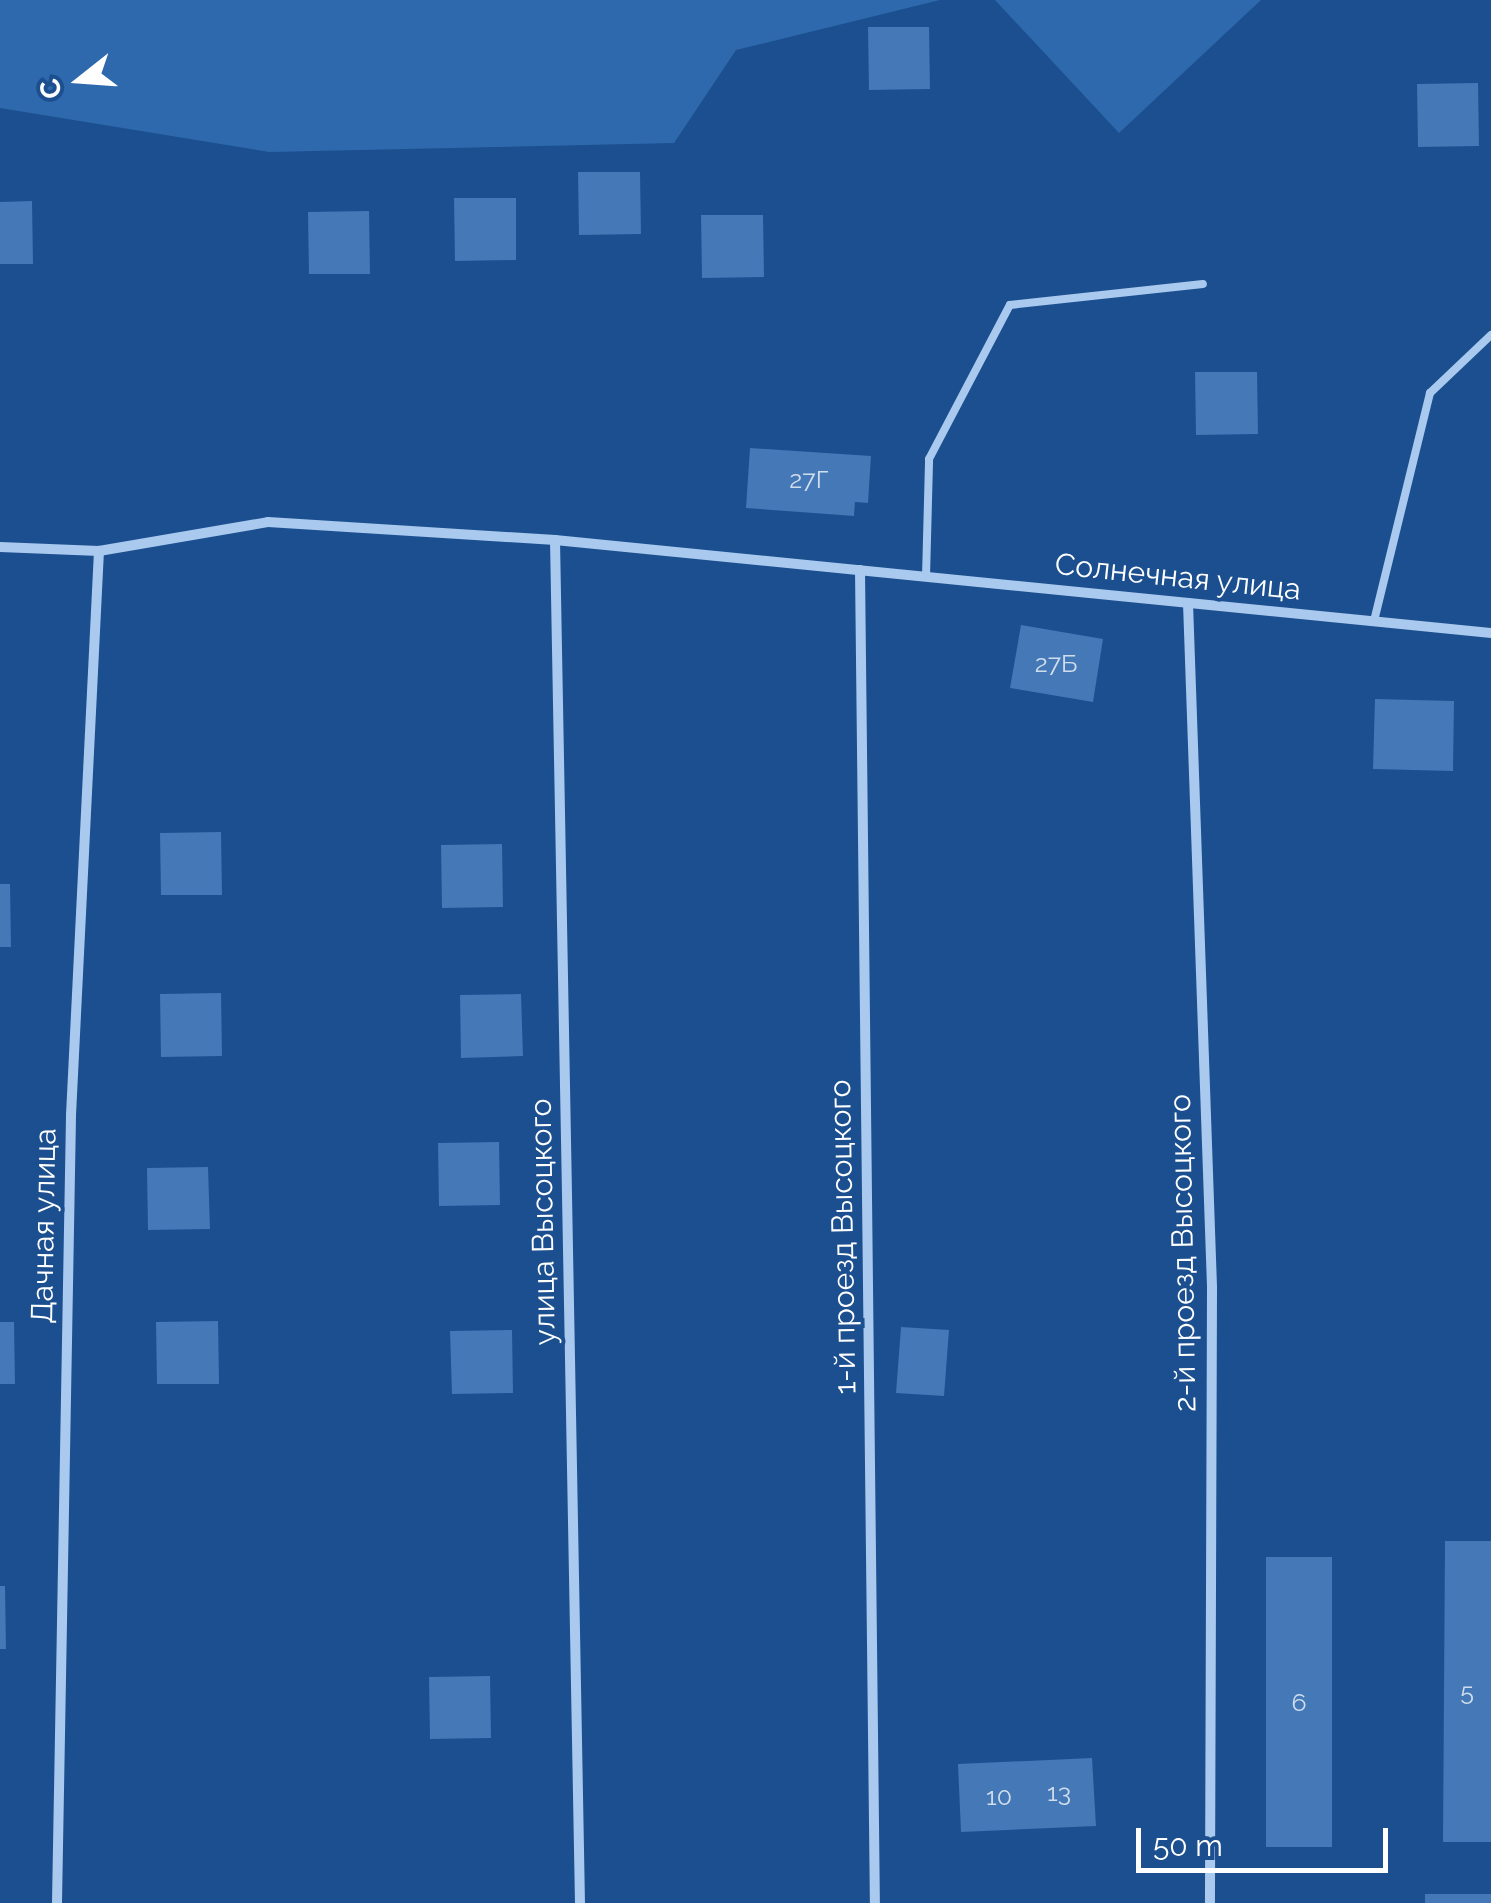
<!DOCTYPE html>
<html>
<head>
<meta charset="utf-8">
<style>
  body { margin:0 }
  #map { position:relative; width:1491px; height:1903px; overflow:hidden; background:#1b4f8f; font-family:Raleway,sans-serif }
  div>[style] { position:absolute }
  .green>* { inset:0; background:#2e69ad }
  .building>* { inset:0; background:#4478b7 }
  .lane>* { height:8px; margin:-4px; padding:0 4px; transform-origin:4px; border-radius:4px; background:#a9c9ee }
  .street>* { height:10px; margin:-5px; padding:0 5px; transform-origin:5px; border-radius:5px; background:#a9c9ee }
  span { translate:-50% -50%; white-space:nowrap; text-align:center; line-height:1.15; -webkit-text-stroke:8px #1b4f8f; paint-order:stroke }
  .number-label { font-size:25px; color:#d0dded }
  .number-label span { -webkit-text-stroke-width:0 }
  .street-label { font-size:30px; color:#fff }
  .north { position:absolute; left:30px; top:30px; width:100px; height:100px; -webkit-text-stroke:8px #1b4f8f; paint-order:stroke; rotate:253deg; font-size:28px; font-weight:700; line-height:40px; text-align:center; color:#fff }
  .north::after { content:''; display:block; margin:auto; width:35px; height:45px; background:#fff; clip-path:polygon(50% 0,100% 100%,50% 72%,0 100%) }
  .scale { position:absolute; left:1136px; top:1828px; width:252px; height:45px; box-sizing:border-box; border:5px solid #fff; border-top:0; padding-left:12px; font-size:30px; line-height:35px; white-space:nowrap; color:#fff; -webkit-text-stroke:8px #1b4f8f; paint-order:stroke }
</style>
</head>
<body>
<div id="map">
  <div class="green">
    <div style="clip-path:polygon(0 0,940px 0,736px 50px,674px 143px,269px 152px,0 108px)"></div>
    <div style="clip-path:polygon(995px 0,1261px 0,1119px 133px)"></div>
  </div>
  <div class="building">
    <div style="clip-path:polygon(868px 27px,929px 27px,930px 89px,869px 90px)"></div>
    <div style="clip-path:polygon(1478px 83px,1479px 146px,1418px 147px,1417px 84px)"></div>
    <div style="clip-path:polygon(578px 172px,640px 172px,641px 234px,579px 235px)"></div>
    <div style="clip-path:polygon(454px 198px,516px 198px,516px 260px,455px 261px)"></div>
    <div style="clip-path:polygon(32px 201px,33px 264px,0 264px,0 202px)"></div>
    <div style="clip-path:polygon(369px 211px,370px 274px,309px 274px,308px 212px)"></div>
    <div style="clip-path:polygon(701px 215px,763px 215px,764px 277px,702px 278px)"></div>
    <div style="clip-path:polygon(1195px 372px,1257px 372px,1258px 434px,1196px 435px)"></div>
    <div style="clip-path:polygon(750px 448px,871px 456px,868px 503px,855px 502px,854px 516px,746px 508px)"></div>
    <div style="clip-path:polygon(1021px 625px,1103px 639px,1093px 702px,1010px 688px)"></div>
    <div style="clip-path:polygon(1375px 699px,1454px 701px,1453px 771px,1373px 769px)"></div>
    <div style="clip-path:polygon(221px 832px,222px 895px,161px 895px,160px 833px)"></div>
    <div style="clip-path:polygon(502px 844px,503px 907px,442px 908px,441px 845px)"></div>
    <div style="clip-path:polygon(0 884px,10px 884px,11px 947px,0 947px)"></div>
    <div style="clip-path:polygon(221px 993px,222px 1056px,161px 1057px,160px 994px)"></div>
    <div style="clip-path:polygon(521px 994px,523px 1056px,461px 1058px,460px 995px)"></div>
    <div style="clip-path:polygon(499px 1142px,500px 1205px,439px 1206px,438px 1143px)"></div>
    <div style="clip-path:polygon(208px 1167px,210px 1229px,148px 1230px,147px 1168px)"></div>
    <div style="clip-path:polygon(218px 1321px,219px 1384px,157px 1384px,156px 1322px)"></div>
    <div style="clip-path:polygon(0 1322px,14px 1322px,15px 1384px,0 1384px)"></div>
    <div style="clip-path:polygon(901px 1327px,949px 1330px,944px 1396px,896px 1393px)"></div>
    <div style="clip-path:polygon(512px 1330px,513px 1393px,452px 1394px,450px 1331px)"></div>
    <div style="clip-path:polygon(1445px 1541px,1491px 1541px,1491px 1842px,1443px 1842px)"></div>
    <div style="clip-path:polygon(1266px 1557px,1332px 1557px,1332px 1847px,1266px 1847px)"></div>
    <div style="clip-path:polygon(0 1586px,5px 1586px,6px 1649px,0 1649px)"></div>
    <div style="clip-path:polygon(490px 1676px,491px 1738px,430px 1739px,429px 1677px)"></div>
    <div style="clip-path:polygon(1092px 1758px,1096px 1826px,961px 1832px,958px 1764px)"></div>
    <div style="clip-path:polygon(1425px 1894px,1491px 1894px,1491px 1903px,1425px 1903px)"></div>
  </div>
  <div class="lane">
    <div style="left:926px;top:577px;width:118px;rotate:-88.5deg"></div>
    <div style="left:929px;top:459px;width:174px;rotate:-62.3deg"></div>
    <div style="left:1010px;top:305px;width:194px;rotate:-6.2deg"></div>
    <div style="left:1374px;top:621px;width:235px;rotate:-76.2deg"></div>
    <div style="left:1430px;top:393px;width:84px;rotate:-43.6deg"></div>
  </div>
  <div class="street">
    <div style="left:555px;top:540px;width:1363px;rotate:88.95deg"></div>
    <div style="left:0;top:547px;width:99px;rotate:2.3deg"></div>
    <div style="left:99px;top:551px;width:171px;rotate:-9.7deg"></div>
    <div style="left:268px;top:522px;width:288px;rotate:3.6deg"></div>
    <div style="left:555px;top:540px;width:941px;rotate:5.67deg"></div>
    <div style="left:860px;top:570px;width:1333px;rotate:89.36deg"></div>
    <div style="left:1188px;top:603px;width:685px;rotate:87.99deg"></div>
    <div style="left:1212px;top:1288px;width:615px;rotate:90.19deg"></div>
    <div style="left:57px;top:1903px;width:788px;rotate:-88.98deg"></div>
    <div style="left:71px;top:1115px;width:565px;rotate:-87.16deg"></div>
  </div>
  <div class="number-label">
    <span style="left:809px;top:479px">27Г</span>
    <span style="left:1056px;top:663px">27Б</span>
    <span style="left:1467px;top:1691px">5</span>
    <span style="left:1299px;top:1702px">6</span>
    <span style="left:1059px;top:1792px">13</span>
    <span style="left:999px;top:1796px">10</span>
  </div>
  <div class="street-label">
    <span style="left:1178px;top:577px;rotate:6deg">Солнечная улица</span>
    <span style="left:543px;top:1222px;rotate:-91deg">улица Высоцкого</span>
    <span style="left:44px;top:1226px;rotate:-89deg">Дачная улица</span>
    <span style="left:843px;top:1237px;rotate:-91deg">1-й проезд Высоцкого</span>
    <span style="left:1183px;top:1253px;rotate:-91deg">2-й проезд Высоцкого</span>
  </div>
  <div class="north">С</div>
  <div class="scale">50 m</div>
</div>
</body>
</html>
